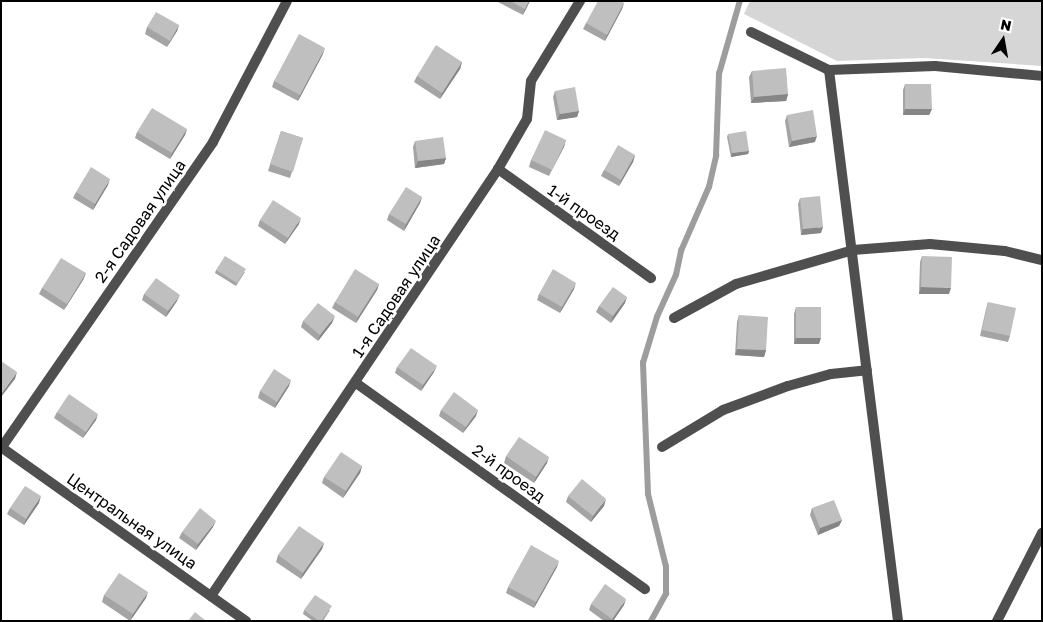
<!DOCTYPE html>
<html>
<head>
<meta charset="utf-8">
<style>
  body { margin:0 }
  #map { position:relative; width:1043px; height:622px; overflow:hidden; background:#fff; font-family:"Golos Text",sans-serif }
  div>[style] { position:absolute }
  .green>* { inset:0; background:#d6d6d6 }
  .stream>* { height:5.5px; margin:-2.75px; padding:0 2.75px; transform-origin:2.75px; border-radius:2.75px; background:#9d9d9d }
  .street>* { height:10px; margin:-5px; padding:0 5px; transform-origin:5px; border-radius:5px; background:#4f4f4f }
  .wall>* { inset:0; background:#a4a4a4 }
  .shaded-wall>* { inset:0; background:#868686 }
  .building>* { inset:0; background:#bfbfbf }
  span { translate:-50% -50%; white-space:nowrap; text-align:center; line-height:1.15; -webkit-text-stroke:5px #fff; paint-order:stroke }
  .street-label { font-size:16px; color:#000 }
  .frame { position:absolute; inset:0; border:2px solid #000; pointer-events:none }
  .north { position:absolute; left:978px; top:15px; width:50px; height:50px; -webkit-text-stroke:4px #fff; paint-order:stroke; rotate:12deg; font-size:14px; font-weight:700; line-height:20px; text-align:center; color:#000 }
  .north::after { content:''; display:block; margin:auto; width:18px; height:22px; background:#000; clip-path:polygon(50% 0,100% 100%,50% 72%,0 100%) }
</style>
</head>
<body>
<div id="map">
  <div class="green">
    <div style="clip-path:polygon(750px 1px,1042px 1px,1042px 66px,924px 58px,837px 61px,744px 14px)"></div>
  </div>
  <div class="stream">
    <div style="left:651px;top:621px;width:31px;rotate:-61deg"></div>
    <div style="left:666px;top:594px;width:27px;rotate:-90deg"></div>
    <div style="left:666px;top:567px;width:75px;rotate:-103.9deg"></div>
    <div style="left:648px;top:494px;width:131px;rotate:-92.2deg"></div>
    <div style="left:643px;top:363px;width:48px;rotate:-73.1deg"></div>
    <div style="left:657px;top:317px;width:46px;rotate:-65.7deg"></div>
    <div style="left:676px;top:275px;width:25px;rotate:-78deg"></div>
    <div style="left:681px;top:251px;width:70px;rotate:-66.4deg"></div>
    <div style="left:709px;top:187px;width:32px;rotate:-77deg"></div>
    <div style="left:716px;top:156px;width:82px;rotate:-87.9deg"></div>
    <div style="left:719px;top:74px;width:76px;rotate:-74deg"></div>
  </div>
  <div class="street">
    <div style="left:751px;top:32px;width:87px;rotate:26deg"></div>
    <div style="left:829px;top:70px;width:106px;rotate:-2.2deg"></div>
    <div style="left:935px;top:66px;width:107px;rotate:5.3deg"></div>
    <div style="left:829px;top:70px;width:555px;rotate:82.86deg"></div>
    <div style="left:498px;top:169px;width:188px;rotate:35.5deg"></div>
    <div style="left:674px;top:318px;width:71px;rotate:-28.7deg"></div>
    <div style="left:736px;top:284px;width:122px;rotate:-16.2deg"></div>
    <div style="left:853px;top:250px;width:77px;rotate:-4.5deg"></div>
    <div style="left:930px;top:244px;width:75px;rotate:5.3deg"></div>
    <div style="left:1005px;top:251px;width:38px;rotate:14deg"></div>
    <div style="left:356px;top:383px;width:355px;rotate:35.5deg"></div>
    <div style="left:1px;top:447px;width:301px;rotate:35.4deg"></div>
    <div style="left:2px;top:447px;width:371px;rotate:-55.3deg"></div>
    <div style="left:213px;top:142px;width:159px;rotate:-62.3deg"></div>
    <div style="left:662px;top:447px;width:71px;rotate:-31.2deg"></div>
    <div style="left:723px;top:410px;width:69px;rotate:-20.3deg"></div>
    <div style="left:788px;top:386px;width:45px;rotate:-15.6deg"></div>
    <div style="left:831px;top:374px;width:36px;rotate:-6deg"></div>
    <div style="left:211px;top:596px;width:514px;rotate:-56.09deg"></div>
    <div style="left:498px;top:169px;width:58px;rotate:-59.9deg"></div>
    <div style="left:527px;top:119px;width:38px;rotate:-84deg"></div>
    <div style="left:531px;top:81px;width:94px;rotate:-58.5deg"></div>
    <div style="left:997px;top:621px;width:99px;rotate:-62.9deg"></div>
  </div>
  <div class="wall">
    <div style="clip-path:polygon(496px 1px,530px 1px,523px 15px)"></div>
    <div style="clip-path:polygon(624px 3px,622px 9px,605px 41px,583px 29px,586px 23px)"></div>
    <div style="clip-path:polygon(179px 25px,177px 31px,167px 47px,145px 34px,147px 27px)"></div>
    <div style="clip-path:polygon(323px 54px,298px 101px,272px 87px,274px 81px)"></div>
    <div style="clip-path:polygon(462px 62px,460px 69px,440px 99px,414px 82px,417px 76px)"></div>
    <div style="clip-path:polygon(752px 71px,788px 94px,786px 101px,751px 103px,749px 77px)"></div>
    <div style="clip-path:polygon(905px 84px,932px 109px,929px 115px,903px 115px,903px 90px)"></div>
    <div style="clip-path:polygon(555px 91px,579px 111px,577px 117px,557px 120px,553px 97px)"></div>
    <div style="clip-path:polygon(787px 115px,815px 142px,789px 147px,785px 121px)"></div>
    <div style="clip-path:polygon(187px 129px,185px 135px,170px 159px,135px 138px,137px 132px)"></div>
    <div style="clip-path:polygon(281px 131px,303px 138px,290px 178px,268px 171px)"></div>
    <div style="clip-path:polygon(728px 134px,749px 151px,748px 154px,731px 157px,727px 137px)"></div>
    <div style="clip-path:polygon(566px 140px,549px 176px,529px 167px,531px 160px)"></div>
    <div style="clip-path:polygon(415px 141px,446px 158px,444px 164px,415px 168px,413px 147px)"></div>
    <div style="clip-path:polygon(635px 155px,633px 162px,619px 186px,601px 176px,604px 170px)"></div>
    <div style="clip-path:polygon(108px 185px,93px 210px,73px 198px,76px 192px)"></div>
    <div style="clip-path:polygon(422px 197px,420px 203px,404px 231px,387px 220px,389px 214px)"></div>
    <div style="clip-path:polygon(800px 198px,821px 233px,801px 235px,798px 204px)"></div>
    <div style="clip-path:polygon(260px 220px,299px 224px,285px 244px,258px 226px)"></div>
    <div style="clip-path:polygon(922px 256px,949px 294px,919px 294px,920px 262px)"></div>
    <div style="clip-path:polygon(216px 270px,245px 272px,236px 286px,215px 273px)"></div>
    <div style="clip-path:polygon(86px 273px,83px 280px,64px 310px,39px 294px,42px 288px)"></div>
    <div style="clip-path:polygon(379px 284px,377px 290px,356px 323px,332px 308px,335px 302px)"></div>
    <div style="clip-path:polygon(574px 289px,560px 313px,537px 300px,539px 294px)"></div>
    <div style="clip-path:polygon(144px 294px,177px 301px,166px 317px,142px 300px)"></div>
    <div style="clip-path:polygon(988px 302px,1010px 336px,1008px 342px,980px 336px,986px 309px)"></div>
    <div style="clip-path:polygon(625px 303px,611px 323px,596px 312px,599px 306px)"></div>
    <div style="clip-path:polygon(796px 307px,819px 344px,794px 344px,794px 314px)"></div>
    <div style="clip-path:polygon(739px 315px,766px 350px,764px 357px,735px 355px,737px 322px)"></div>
    <div style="clip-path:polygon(303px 321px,332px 323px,318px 341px,301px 327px)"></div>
    <div style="clip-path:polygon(397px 367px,434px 372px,421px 391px,395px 373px)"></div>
    <div style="clip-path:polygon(289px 386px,275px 408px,258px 398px,260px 391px)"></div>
    <div style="clip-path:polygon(441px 410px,476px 416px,463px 433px,439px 416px)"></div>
    <div style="clip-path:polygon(57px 412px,96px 420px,83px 438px,54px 418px)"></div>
    <div style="clip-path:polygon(506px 456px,547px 463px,534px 483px,504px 463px)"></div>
    <div style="clip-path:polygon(362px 466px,360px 473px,343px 498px,322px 483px,324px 477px)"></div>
    <div style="clip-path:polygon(568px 496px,604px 506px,591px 522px,566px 502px)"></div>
    <div style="clip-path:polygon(39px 503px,24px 525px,7px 514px,10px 508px)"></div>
    <div style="clip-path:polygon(812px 508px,842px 520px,839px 526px,818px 535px,810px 515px)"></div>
    <div style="clip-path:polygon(213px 527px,196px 550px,179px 538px,182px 532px)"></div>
    <div style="clip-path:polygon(324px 543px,322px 549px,301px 579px,276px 562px,278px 555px)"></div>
    <div style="clip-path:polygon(557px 567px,534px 608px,506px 593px,508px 587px)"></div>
    <div style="clip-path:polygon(104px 595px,146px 598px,130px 621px,102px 602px)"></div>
    <div style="clip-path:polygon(591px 604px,624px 605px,613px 621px,604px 621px,589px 610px)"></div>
    <div style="clip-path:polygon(304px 610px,330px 610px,323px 621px,313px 621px,303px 614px)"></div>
  </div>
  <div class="shaded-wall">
    <div style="clip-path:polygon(529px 1px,530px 1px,523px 15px,525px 9px)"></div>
    <div style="clip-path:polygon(624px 3px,622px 9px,605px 41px,607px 35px)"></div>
    <div style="clip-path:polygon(179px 25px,177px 31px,167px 47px,170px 41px)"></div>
    <div style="clip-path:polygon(325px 48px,323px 54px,298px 101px,300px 95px)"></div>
    <div style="clip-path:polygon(462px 62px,460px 69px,440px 99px,442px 93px)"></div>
    <div style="clip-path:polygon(788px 94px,786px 101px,751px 103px,754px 97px)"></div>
    <div style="clip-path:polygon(905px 109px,932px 109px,929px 115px,903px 115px)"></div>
    <div style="clip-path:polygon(579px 111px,577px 117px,557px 120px,560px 114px)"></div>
    <div style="clip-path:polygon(187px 129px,185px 135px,170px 159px,172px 153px)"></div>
    <div style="clip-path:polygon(817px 136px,815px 142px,789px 147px,792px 141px)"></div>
    <div style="clip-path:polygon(566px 140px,564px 147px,549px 176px,552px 170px)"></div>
    <div style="clip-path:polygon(749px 151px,748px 154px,731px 157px,732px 153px)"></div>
    <div style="clip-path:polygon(635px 155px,633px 162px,619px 186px,621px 180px)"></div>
    <div style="clip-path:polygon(446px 158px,444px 164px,415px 168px,418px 161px)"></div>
    <div style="clip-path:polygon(110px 179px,108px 185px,93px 210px,95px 204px)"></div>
    <div style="clip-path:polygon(422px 197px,420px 203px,404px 231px,406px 224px)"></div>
    <div style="clip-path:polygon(301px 218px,299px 224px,285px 244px,288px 238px)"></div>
    <div style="clip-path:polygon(823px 227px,821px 233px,801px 235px,803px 229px)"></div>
    <div style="clip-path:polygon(86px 273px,83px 280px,64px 310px,67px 304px)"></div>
    <div style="clip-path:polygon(576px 283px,574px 289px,560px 313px,562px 307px)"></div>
    <div style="clip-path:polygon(379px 284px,377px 290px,356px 323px,358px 317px)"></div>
    <div style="clip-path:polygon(921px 287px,951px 288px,949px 294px,919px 294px)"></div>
    <div style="clip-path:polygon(180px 295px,177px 301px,166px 317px,168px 311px)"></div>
    <div style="clip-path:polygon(627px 297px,625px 303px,611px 323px,613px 316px)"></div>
    <div style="clip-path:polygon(335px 316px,332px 323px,318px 341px,320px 335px)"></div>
    <div style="clip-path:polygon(796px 338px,821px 338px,819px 344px,794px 344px)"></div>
    <div style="clip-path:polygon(737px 349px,766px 350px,764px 357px,735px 355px)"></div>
    <div style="clip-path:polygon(437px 366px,434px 372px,421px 391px,423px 385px)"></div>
    <div style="clip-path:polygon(17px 372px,15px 379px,1px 397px,1px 394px)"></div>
    <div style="clip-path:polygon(291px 380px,289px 386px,275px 408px,277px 402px)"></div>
    <div style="clip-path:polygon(478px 410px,476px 416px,463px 433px,466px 427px)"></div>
    <div style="clip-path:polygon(98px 414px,96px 420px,83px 438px,86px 432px)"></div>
    <div style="clip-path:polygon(549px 457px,547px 463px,534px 483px,536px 477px)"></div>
    <div style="clip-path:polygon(362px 466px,360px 473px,343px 498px,346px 491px)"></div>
    <div style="clip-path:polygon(41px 496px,39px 503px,24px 525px,26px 519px)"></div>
    <div style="clip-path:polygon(606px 499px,604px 506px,591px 522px,593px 516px)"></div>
    <div style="clip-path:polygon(842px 520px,839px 526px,818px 535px,820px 528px)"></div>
    <div style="clip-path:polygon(216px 521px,213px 527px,196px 550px,198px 544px)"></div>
    <div style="clip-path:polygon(324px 543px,322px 549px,301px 579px,303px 573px)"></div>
    <div style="clip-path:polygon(559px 561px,557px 567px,534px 608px,536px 602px)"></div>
    <div style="clip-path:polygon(148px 592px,146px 598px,130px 621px,133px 614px)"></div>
    <div style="clip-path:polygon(626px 599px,624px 605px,613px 621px,611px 621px)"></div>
  </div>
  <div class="building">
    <div style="clip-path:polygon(510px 1px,529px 1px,525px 9px)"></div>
    <div style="clip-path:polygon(598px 1px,621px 1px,624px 3px,607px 35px,586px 23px)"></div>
    <div style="clip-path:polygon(156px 12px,179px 25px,170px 41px,147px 27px)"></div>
    <div style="clip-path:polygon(299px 34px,325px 48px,300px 95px,274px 81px)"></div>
    <div style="clip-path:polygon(436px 45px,462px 62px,442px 93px,417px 76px)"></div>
    <div style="clip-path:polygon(786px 68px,788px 94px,754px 97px,752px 71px)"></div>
    <div style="clip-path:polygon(905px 84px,931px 84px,932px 109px,905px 109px)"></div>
    <div style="clip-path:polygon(575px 87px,579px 111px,560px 114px,555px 91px)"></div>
    <div style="clip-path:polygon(152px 108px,187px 129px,172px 153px,137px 132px)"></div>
    <div style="clip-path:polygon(813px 110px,817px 136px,792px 141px,787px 115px)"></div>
    <div style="clip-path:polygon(545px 130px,566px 140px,552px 170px,531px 160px)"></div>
    <div style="clip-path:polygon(281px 131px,303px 138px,293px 172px,270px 164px)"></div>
    <div style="clip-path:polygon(746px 131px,749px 151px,732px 153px,728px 134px)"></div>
    <div style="clip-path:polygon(443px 137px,446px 158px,418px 161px,415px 141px)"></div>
    <div style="clip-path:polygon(618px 145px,635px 155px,621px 180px,604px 170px)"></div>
    <div style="clip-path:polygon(91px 167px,110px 179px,95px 204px,76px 192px)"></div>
    <div style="clip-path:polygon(406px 187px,422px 197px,406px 224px,389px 214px)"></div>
    <div style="clip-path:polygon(820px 196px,823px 227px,803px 229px,800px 198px)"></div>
    <div style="clip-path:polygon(273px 200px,301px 218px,288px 238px,260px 220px)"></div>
    <div style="clip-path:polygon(225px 256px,246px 269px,237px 283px,216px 270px)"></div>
    <div style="clip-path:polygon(922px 256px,952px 257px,951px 288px,921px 287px)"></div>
    <div style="clip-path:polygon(61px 258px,86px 273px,67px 304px,42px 288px)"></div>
    <div style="clip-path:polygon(355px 269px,379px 284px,358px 317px,335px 302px)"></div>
    <div style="clip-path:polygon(553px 269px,576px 283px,562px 307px,539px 294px)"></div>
    <div style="clip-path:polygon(156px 278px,180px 295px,168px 311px,144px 294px)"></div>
    <div style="clip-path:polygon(613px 287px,627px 297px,613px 316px,599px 306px)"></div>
    <div style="clip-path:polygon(988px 302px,1016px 308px,1010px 336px,982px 330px)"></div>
    <div style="clip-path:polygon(318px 303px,335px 316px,320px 335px,303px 321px)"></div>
    <div style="clip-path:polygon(796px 307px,821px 307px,821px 338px,796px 338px)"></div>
    <div style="clip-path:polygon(739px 315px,768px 317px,766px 350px,737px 349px)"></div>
    <div style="clip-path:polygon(411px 348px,437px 366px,423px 385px,397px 367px)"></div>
    <div style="clip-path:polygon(1px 361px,17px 372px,1px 394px)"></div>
    <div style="clip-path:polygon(274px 369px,291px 380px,277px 402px,260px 391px)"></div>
    <div style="clip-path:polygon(454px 392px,478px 410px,466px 427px,441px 410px)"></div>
    <div style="clip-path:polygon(69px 394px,98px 414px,86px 432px,57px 412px)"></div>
    <div style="clip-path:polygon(519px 437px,549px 457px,536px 477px,506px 456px)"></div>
    <div style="clip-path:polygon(341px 452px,362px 466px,346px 491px,324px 477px)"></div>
    <div style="clip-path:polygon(582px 479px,606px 499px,593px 516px,568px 496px)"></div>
    <div style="clip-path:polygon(25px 486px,41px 496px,26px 519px,10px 508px)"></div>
    <div style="clip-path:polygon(834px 500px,842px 520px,820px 528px,812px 508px)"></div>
    <div style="clip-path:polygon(200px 508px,216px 521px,198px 544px,182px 532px)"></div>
    <div style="clip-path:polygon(299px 526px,324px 543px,303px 573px,278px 555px)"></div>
    <div style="clip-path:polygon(531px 545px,559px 561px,536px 602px,508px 587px)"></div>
    <div style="clip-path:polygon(119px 573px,148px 592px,133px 614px,104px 595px)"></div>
    <div style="clip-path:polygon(605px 584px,626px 599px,612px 619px,591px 604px)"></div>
    <div style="clip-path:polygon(315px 595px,332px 606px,321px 621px,319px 621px,304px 610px)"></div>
    <div style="clip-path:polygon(195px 612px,206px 621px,188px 621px)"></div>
  </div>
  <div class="street-label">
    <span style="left:584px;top:212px;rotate:35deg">1-й проезд</span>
    <span style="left:140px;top:221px;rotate:-55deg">2-я Садовая улица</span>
    <span style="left:396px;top:296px;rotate:-56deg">1-я Садовая улица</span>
    <span style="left:509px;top:473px;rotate:36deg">2-й проезд</span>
    <span style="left:132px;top:521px;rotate:35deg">Центральная улица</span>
  </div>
  <div class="frame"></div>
  <div class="north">N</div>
</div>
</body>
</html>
